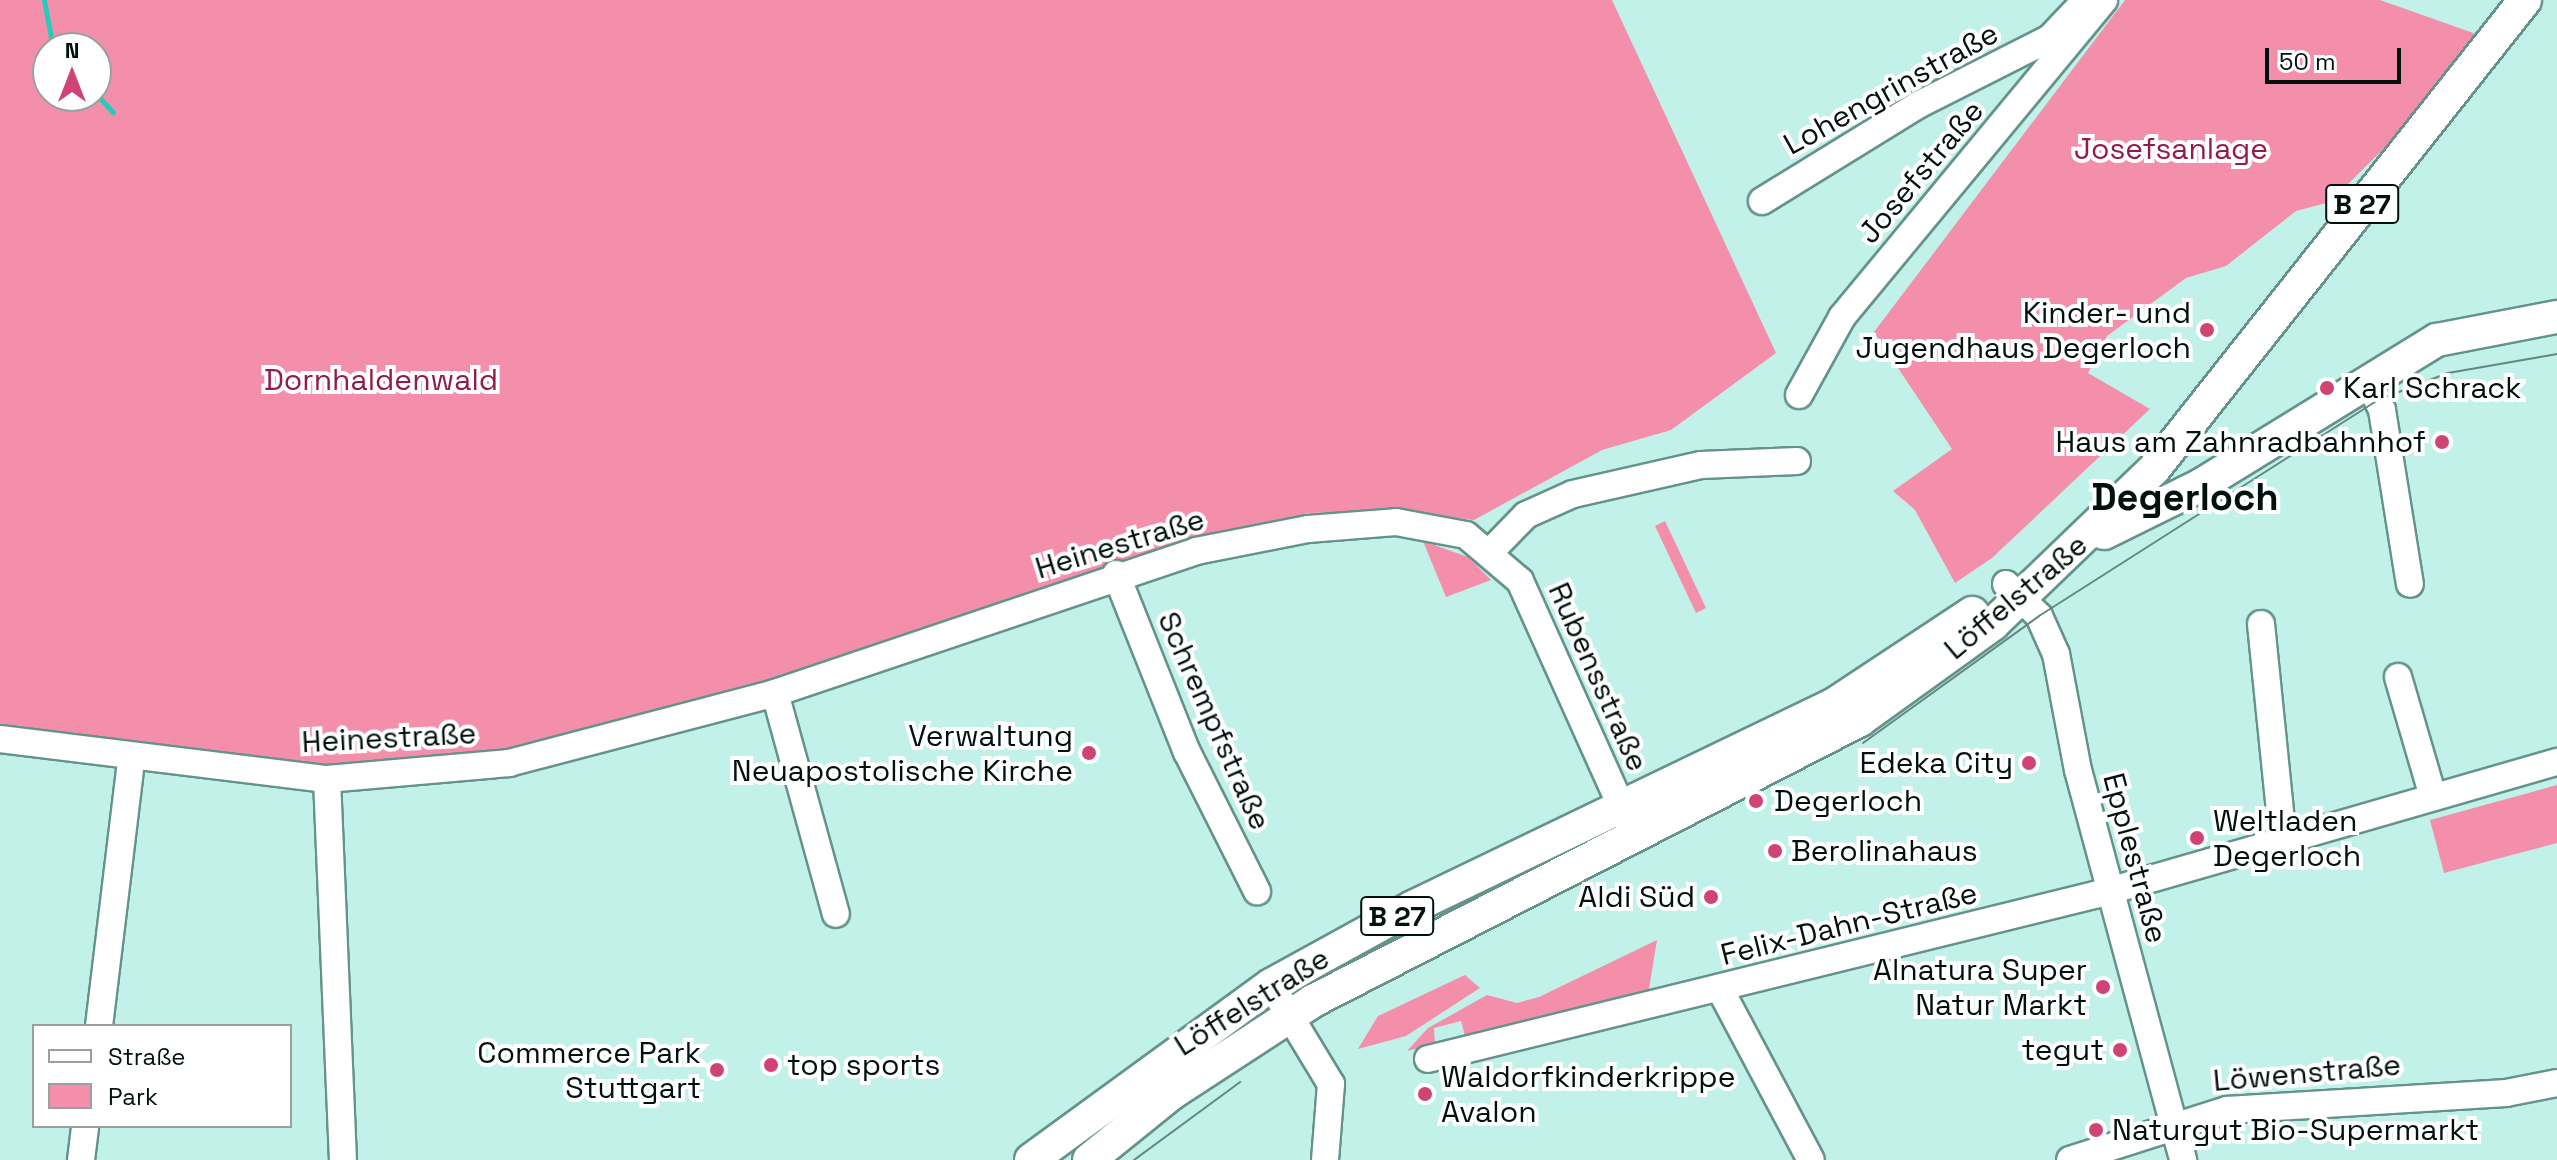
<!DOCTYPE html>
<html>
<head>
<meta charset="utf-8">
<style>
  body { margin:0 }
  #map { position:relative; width:2557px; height:1160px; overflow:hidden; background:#c1f1e8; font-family:"Space Grotesk",sans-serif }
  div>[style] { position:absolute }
  .green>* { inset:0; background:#f48fab }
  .stream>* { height:5px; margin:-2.5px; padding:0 2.5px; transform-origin:2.5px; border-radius:2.5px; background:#29cab7 }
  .roads { filter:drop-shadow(2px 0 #65938b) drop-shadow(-2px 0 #65938b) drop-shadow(0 2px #65938b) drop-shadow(0 -2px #65938b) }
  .minor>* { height:26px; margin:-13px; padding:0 13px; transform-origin:13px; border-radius:13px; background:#fff }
  .major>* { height:32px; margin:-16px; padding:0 16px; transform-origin:16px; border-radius:16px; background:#fff }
  .tram>* { height:2px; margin:-1px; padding:0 1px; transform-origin:1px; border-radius:1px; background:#668781 }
  .dots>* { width:22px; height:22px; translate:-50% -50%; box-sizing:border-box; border:4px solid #fff; border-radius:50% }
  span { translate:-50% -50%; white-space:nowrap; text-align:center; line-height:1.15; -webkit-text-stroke:8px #fff; paint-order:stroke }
  .shield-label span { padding:2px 6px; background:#fff; border:2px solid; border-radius:6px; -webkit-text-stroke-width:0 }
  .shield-label { font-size:28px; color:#01110e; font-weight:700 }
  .street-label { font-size:30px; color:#01110e }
  .park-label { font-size:30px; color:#931b4b }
  .poi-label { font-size:30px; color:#01110e }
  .right { translate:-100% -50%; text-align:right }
  .left { translate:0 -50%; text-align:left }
  .district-label { font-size:38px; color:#01110e; font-weight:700 }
  .legend { position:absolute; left:32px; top:1024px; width:260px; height:104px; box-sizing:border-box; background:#fff; border:2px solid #99a09f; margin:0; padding:10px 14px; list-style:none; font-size:24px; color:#01110e }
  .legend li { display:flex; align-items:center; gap:16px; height:40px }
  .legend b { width:40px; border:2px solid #99a09f }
  .north { position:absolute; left:32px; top:32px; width:80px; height:80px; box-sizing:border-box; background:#fff; border:2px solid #99a09f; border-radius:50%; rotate:0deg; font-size:22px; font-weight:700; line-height:32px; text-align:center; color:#01110e }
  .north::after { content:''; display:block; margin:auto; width:28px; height:36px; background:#cf4375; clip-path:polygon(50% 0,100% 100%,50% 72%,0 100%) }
  .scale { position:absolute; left:2265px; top:48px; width:136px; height:36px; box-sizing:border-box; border:4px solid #01110e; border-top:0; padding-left:10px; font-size:24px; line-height:28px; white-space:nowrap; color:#01110e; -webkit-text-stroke:6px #fff; paint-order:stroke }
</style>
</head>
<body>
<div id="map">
  <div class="green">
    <div style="clip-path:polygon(evenodd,0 0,1612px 0,1776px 353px,1671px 430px,1602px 450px,1474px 520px,1388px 511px,1308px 513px,1042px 589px,761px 686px,513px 751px,323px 765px,0 725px,0 0,48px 48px,96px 48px,96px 96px,48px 96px,48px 48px)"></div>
    <div style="clip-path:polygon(2125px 0,2380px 0,2493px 40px,2330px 202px,2296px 211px,2226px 266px,2186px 278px,2107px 336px,2088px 373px,2150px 409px,1992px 558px,1955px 583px,1915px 510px,1893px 491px,1952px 449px,1874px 332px)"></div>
    <div style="clip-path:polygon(1665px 521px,1706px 608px,1696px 613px,1655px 526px)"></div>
    <div style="clip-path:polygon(1423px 541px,1468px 557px,1491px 580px,1446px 597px)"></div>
    <div style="clip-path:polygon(2557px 785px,2557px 843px,2444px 873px,2430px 820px)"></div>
    <div style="clip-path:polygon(1657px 940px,1649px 989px,1465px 1036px,1461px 1021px,1434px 1028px,1435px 1044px,1407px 1051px,1428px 1028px,1487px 995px,1517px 1003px,1539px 997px)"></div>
    <div style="clip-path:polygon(1465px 975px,1480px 988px,1406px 1036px,1358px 1049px,1378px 1016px)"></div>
  </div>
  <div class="stream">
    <div style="left:44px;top:0;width:49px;rotate:79.4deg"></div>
    <div style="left:96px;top:94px;width:25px;rotate:47deg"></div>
  </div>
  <div class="roads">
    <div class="minor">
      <div style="left:1762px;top:201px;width:183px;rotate:-31.6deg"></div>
      <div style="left:1918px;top:105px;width:148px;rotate:-26.9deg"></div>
      <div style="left:2050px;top:38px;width:52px;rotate:-46.5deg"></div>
      <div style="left:2368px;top:381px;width:32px;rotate:64deg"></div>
      <div style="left:2382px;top:410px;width:176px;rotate:80.9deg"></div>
      <div style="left:1799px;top:395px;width:89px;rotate:-61.1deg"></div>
      <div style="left:1842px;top:317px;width:411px;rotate:-50.4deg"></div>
      <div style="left:1491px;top:551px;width:50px;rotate:-45.8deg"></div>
      <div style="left:1526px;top:515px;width:51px;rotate:-24.1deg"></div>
      <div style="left:1573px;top:494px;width:131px;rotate:-12.8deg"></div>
      <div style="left:1701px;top:465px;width:96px;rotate:-2.4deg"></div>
      <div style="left:1116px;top:574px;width:192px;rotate:68.3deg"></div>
      <div style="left:1187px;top:752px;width:156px;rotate:63.3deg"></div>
      <div style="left:2006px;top:584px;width:46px;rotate:44.1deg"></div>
      <div style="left:2039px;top:616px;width:42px;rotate:65.9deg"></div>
      <div style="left:2056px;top:654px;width:118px;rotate:79.3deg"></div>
      <div style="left:2078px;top:770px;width:404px;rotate:74.9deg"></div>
      <div style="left:2261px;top:624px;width:216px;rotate:84.2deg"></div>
      <div style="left:2398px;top:677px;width:125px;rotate:73.7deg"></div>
      <div style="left:775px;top:693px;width:229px;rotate:74.6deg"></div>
      <div style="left:0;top:739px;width:329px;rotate:7deg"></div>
      <div style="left:327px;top:779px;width:183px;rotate:-5deg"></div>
      <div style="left:509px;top:763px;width:275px;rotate:-14.7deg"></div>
      <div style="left:775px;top:693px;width:444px;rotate:-18.6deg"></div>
      <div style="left:1196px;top:551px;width:114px;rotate:-11.1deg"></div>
      <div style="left:1308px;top:529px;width:88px;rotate:-4.5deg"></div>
      <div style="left:1396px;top:522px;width:71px;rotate:10.5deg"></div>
      <div style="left:1466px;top:535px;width:71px;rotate:40.4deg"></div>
      <div style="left:1520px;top:581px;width:265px;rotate:65.8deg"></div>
      <div style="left:327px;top:779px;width:381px;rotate:87.6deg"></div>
      <div style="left:1271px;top:985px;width:116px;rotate:58.8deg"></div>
      <div style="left:1331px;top:1084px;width:76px;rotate:94.5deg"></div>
      <div style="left:1721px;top:991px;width:191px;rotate:62deg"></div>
      <div style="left:99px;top:1026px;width:268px;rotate:-83.1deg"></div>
      <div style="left:1428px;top:1059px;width:691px;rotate:-13.82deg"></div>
      <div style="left:2099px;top:894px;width:477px;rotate:-16.1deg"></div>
      <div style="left:81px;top:1160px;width:34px;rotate:-83deg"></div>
      <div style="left:2070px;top:1160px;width:165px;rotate:-17.7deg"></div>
      <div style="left:2227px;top:1110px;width:280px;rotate:-3.5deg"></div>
      <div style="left:2506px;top:1093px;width:52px;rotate:-11.1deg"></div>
    </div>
    <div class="major">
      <div style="left:2104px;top:533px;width:108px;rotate:-26.3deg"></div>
      <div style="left:2201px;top:485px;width:277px;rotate:-31.6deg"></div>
      <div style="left:2437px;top:340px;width:122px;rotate:-10.9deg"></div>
      <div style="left:1031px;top:1160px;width:297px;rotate:-36.1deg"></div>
      <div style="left:1271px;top:985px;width:162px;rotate:-28.8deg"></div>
      <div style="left:1413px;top:907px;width:466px;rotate:-25.7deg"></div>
      <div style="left:1833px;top:705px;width:167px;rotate:-33.5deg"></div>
      <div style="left:1089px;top:1160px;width:107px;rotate:-38.9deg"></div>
      <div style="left:1172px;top:1093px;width:168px;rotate:-33.1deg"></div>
      <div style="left:1313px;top:1001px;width:615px;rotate:-27.19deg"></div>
      <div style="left:1860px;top:720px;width:164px;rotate:-35.8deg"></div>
      <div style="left:1993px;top:624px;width:223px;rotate:-43.9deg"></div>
      <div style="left:2154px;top:469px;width:598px;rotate:-51.65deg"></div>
    </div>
  </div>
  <div class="tram">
    <div style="left:1863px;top:743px;width:217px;rotate:-35.8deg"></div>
    <div style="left:2039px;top:616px;width:402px;rotate:-32.5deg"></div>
    <div style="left:2378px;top:400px;width:75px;rotate:-21.1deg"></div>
    <div style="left:2448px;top:373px;width:111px;rotate:-9.9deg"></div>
    <div style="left:1134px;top:1160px;width:132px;rotate:-36.3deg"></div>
  </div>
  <div class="dots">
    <div style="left:2207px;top:330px;background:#cf4375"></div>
    <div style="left:2327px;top:388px;background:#cf4375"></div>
    <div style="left:2442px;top:442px;background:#cf4375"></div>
    <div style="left:1089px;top:753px;background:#cf4375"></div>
    <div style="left:2029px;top:763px;background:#cf4375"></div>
    <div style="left:1756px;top:801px;background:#cf4375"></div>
    <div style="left:2197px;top:838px;background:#cf4375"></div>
    <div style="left:1775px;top:851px;background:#cf4375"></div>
    <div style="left:1711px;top:897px;background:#cf4375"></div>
    <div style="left:2103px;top:987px;background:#cf4375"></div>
    <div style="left:2120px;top:1050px;background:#cf4375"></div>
    <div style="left:771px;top:1065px;background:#cf4375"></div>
    <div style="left:717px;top:1070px;background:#cf4375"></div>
    <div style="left:1425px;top:1094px;background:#cf4375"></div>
    <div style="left:2096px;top:1130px;background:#cf4375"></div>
  </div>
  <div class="shield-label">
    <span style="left:2362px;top:204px">B 27</span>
    <span style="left:1397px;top:916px">B 27</span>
  </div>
  <div class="street-label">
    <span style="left:1891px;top:89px;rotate:-29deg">Lohengrinstraße</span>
    <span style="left:1921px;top:172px;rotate:-50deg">Josefstraße</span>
    <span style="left:1120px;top:544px;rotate:-17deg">Heinestraße</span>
    <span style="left:2016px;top:597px;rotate:-40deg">Löffelstraße</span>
    <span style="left:1598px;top:677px;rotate:66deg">Rubensstraße</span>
    <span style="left:1214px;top:721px;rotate:66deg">Schrempfstraße</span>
    <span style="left:389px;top:738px;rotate:-3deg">Heinestraße</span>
    <span style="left:2135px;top:858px;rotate:75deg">Epplestraße</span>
    <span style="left:1849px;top:924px;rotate:-14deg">Felix-Dahn-Straße</span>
    <span style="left:1252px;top:1002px;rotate:-32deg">Löffelstraße</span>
    <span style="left:2307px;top:1073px;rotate:-5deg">Löwenstraße</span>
  </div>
  <div class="park-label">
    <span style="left:2171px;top:149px">Josefsanlage</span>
    <span style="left:381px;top:380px">Dornhaldenwald</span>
  </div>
  <div class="poi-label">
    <span class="right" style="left:2191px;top:330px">Kinder- und<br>Jugendhaus Degerloch</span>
    <span class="left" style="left:2343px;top:388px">Karl Schrack</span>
    <span class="right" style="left:2426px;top:442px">Haus am Zahnradbahnhof</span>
    <span class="right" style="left:1073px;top:753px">Verwaltung<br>Neuapostolische Kirche</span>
    <span class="right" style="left:2013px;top:763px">Edeka City</span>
    <span class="left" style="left:1774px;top:801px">Degerloch</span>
    <span class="left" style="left:2213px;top:838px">Weltladen<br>Degerloch</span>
    <span class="left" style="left:1791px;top:851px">Berolinahaus</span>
    <span class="right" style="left:1695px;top:897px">Aldi Süd</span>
    <span class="right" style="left:2087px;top:987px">Alnatura Super<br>Natur Markt</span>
    <span class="right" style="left:2104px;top:1050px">tegut</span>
    <span class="right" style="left:701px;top:1070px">Commerce Park<br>Stuttgart</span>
    <span class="left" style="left:787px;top:1065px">top sports</span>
    <span class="left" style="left:1441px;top:1094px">Waldorfkinderkrippe<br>Avalon</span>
    <span class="left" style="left:2112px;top:1130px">Naturgut Bio-Supermarkt</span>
  </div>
  <div class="district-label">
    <span style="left:2185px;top:498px">Degerloch</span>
  </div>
  <ul class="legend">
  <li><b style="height:10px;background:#fff"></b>Straße</li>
  <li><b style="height:22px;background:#f48fab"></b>Park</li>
  </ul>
  <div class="north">N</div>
  <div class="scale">50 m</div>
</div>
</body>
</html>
